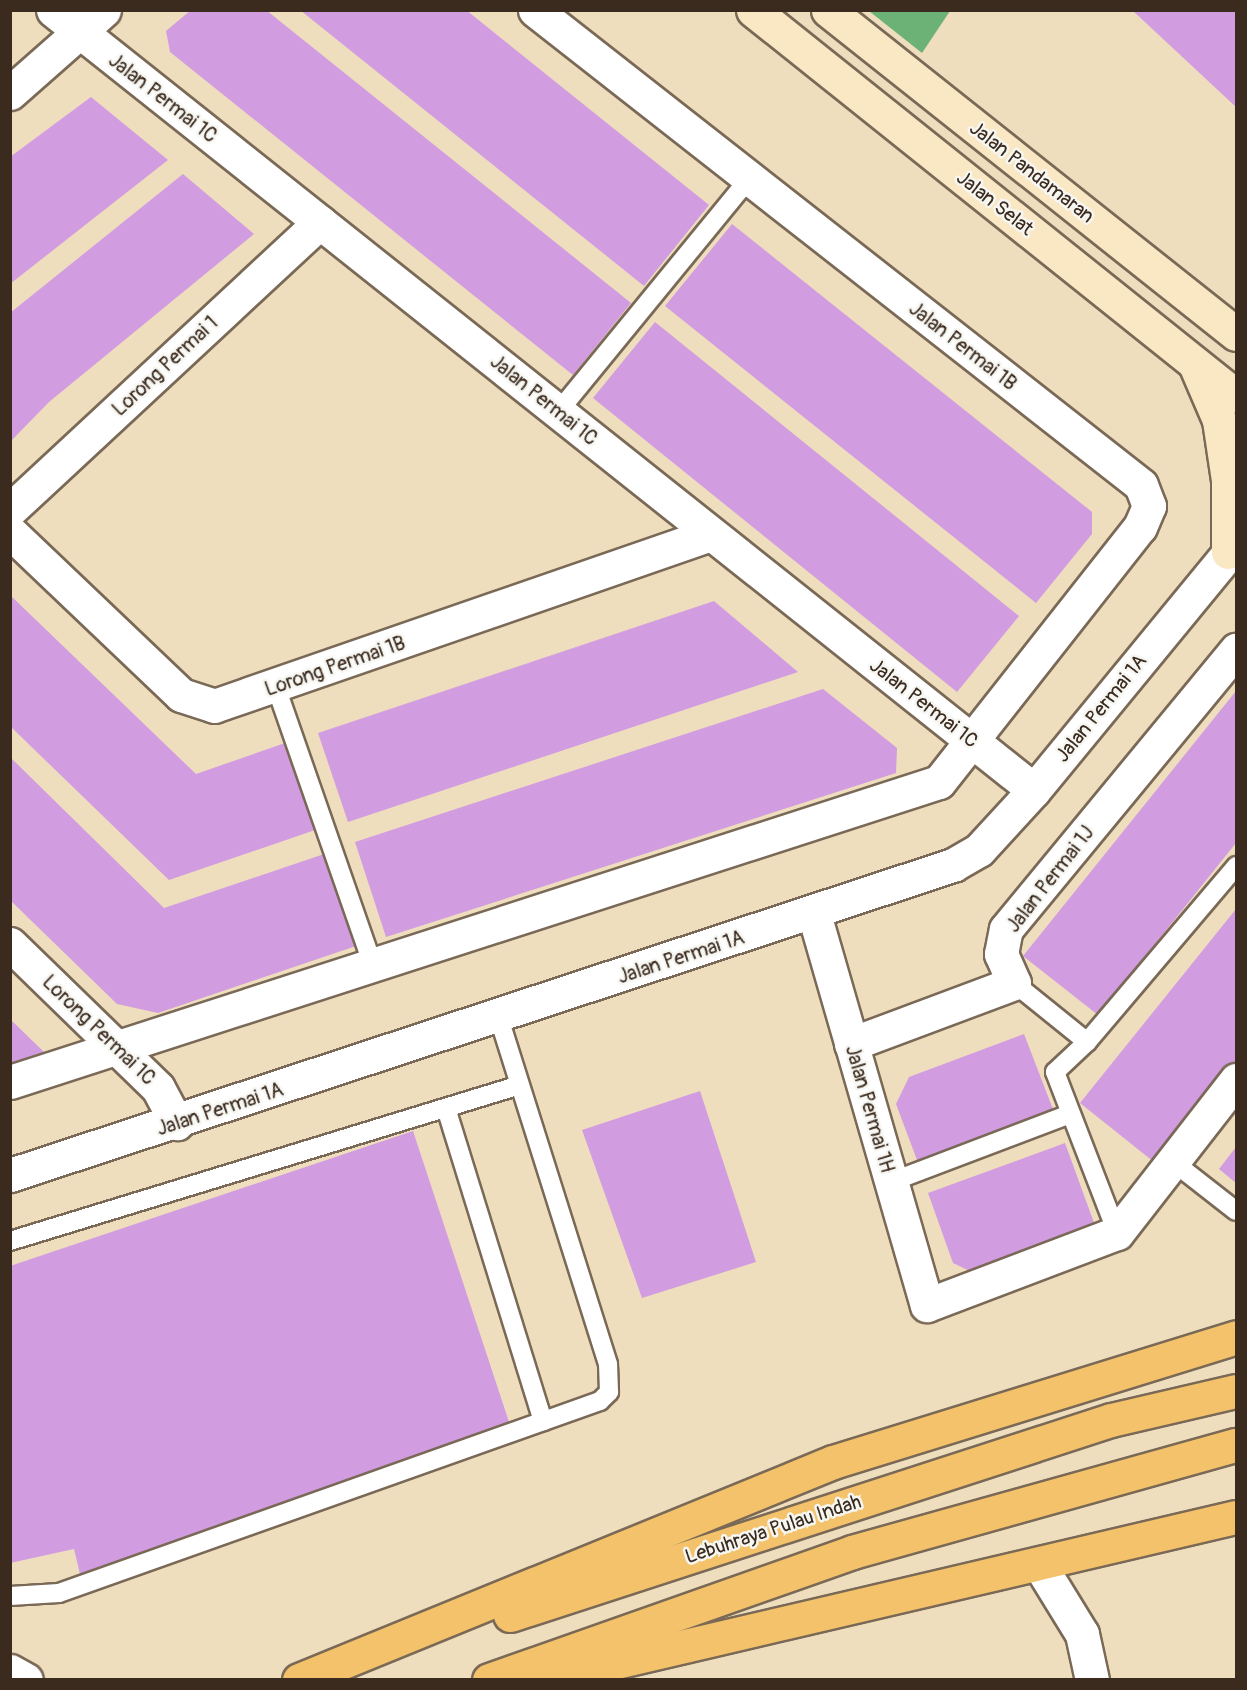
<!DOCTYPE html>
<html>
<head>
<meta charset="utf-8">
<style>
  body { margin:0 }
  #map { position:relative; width:1247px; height:1690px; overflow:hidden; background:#eedebe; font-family:Pangolin,sans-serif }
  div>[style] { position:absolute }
  .forest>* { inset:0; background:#6cb175 }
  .building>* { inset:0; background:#d19ce0 }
  .roads { filter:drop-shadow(2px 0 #7a6956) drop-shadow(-2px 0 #7a6956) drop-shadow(0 2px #7a6956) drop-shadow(0 -2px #7a6956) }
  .service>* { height:18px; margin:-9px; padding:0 9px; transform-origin:9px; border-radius:9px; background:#fff }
  .minor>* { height:33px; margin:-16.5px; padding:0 16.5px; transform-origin:16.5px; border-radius:16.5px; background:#fff }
  .secondary>* { height:33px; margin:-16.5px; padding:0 16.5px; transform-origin:16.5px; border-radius:16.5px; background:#fae7c3 }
  .primary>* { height:33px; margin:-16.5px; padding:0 16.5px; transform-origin:16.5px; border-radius:16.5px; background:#f3c26a }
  span { translate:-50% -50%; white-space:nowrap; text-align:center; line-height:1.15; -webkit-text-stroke:5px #f6f6f2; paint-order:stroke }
  .street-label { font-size:20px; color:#3b2a1e }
  .frame { position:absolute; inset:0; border:12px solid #3b2a1e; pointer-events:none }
</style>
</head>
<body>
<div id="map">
  <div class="forest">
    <div style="clip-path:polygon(869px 11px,950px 11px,922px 53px)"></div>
  </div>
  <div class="building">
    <div style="clip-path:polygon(191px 10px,266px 10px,631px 303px,573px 375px,170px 52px,166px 31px)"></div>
    <div style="clip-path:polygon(300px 10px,466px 10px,709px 205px,644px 286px)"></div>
    <div style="clip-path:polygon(1132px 10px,1236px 10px,1236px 107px)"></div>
    <div style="clip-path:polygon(91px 97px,168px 160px,10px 284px,10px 157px)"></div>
    <div style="clip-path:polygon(183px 174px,254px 234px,49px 402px,10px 442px,10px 313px)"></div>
    <div style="clip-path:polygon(732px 224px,1092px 512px,1092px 534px,1036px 603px,665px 306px)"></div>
    <div style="clip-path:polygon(655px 322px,1019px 616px,957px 692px,593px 398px)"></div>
    <div style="clip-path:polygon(10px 595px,196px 774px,288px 742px,318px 829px,169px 880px,10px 726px)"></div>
    <div style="clip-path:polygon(714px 601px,798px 672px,348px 822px,318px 733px)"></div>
    <div style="clip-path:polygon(823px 689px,897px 748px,896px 773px,386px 937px,355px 842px)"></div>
    <div style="clip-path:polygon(1236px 691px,1236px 843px,1098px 1015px,1023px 956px)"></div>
    <div style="clip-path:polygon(10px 757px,164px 908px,330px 852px,362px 944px,158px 1013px,117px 1004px,10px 900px)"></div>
    <div style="clip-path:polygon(1236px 909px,1236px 1060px,1154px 1162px,1080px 1103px)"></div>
    <div style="clip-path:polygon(10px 1019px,44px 1052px,10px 1064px)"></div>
    <div style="clip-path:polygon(1024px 1034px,1056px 1117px,920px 1168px,896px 1104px,909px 1077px)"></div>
    <div style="clip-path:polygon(700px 1091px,756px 1262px,642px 1298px,582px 1130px)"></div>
    <div style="clip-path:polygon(413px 1131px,511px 1428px,80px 1574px,74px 1549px,10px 1563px,10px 1266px)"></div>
    <div style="clip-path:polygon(1065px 1143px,1097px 1231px,978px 1275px,953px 1263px,928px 1193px)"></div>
    <div style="clip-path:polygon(1236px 1147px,1236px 1183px,1219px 1169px)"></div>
  </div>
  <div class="roads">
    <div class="service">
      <div style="left:558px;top:412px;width:300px;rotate:-50.7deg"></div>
      <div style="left:276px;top:687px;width:298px;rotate:70.8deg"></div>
      <div style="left:1014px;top:983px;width:94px;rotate:38.9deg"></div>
      <div style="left:1087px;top:1042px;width:44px;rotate:136.8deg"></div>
      <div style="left:1055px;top:1072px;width:173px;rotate:68.9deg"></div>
      <div style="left:1087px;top:1042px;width:231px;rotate:-49.7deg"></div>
      <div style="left:446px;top:1108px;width:328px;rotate:72.8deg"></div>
      <div style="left:1172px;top:1161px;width:81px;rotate:38deg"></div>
      <div style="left:891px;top:1182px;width:191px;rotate:-20.8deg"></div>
      <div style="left:10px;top:1241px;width:533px;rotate:-17.01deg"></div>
      <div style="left:10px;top:1596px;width:49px;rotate:-3.5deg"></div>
      <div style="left:59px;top:1593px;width:574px;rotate:-19.54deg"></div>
      <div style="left:600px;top:1401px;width:13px;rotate:-45deg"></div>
      <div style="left:609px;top:1392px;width:28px;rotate:-92deg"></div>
      <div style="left:608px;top:1364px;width:363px;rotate:-107.5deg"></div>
    </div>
    <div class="minor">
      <div style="left:53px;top:10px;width:1253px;rotate:38.49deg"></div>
      <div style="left:10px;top:93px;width:125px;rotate:-41.4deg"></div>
      <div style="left:10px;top:510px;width:423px;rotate:-42.9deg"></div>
      <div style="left:10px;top:532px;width:236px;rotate:43.6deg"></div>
      <div style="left:181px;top:695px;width:35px;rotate:18deg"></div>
      <div style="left:214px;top:706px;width:526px;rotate:-19.09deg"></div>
      <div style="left:814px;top:914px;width:407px;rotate:73.9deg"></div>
      <div style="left:927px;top:1305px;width:203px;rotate:-20.8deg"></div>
      <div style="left:1117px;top:1233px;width:194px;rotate:-52.1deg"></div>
      <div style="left:10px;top:944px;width:206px;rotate:44.2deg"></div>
      <div style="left:158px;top:1088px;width:40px;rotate:62deg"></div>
      <div style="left:851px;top:1044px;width:174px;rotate:-20.5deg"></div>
      <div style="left:1014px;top:983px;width:32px;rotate:-114deg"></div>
      <div style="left:1001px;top:954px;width:25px;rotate:-79deg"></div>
      <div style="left:1006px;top:929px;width:362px;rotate:-50.5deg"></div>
      <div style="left:10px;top:1082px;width:976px;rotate:-17.9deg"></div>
      <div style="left:939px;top:782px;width:325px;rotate:-51.8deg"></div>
      <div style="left:1140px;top:527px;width:23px;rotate:-67deg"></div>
      <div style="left:1149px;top:506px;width:22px;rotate:-111deg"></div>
      <div style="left:1141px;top:485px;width:770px;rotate:-141.91deg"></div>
      <div style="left:10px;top:1175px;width:993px;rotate:-18.2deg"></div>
      <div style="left:953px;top:865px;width:30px;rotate:-30deg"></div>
      <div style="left:979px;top:850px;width:81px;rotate:-47.5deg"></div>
      <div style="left:1034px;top:790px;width:318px;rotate:-50.6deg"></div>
      <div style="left:1039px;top:1564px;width:82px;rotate:58.4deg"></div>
      <div style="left:1082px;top:1634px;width:47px;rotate:77.7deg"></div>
      <div style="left:10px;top:1671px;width:18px;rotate:29deg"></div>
    </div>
    <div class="secondary">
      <div style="left:753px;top:10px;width:618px;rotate:38.63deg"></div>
      <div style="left:828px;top:10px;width:521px;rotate:38.45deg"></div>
      <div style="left:1195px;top:364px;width:61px;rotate:66.8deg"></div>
      <div style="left:1219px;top:420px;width:61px;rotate:81.5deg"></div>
      <div style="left:1228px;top:480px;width:72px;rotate:90deg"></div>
    </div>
    <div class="primary">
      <div style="left:510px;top:1615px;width:632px;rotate:-17.98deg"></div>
      <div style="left:1111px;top:1420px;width:128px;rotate:-13.1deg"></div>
      <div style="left:552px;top:1677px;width:702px;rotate:-13.17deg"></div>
      <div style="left:299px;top:1680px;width:577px;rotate:-22.21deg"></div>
      <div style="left:833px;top:1462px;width:422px;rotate:-17.2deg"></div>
      <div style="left:489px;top:1680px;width:385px;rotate:-19.4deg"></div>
      <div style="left:852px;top:1552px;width:399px;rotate:-15.6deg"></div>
    </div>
  </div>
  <div class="street-label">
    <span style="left:163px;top:98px;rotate:38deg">Jalan Permai 1C</span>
    <span style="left:1032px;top:172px;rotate:38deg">Jalan Pandamaran</span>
    <span style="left:995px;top:203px;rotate:38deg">Jalan Selat</span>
    <span style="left:963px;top:346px;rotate:38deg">Jalan Permai 1B</span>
    <span style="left:165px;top:366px;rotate:-43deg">Lorong Permai 1</span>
    <span style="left:544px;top:400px;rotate:39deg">Jalan Permai 1C</span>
    <span style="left:335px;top:666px;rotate:-19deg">Lorong Permai 1B</span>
    <span style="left:924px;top:703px;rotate:38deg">Jalan Permai 1C</span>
    <span style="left:1101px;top:708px;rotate:-51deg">Jalan Permai 1A</span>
    <span style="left:1050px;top:879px;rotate:-52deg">Jalan Permai 1J</span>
    <span style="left:681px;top:957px;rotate:-18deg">Jalan Permai 1A</span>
    <span style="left:99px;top:1030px;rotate:44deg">Lorong Permai 1C</span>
    <span style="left:220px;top:1109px;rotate:-18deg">Jalan Permai 1A</span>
    <span style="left:870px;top:1109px;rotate:74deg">Jalan Permai 1H</span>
    <span style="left:773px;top:1529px;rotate:-18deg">Lebuhraya Pulau Indah</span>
  </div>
  <div class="frame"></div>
</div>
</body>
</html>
